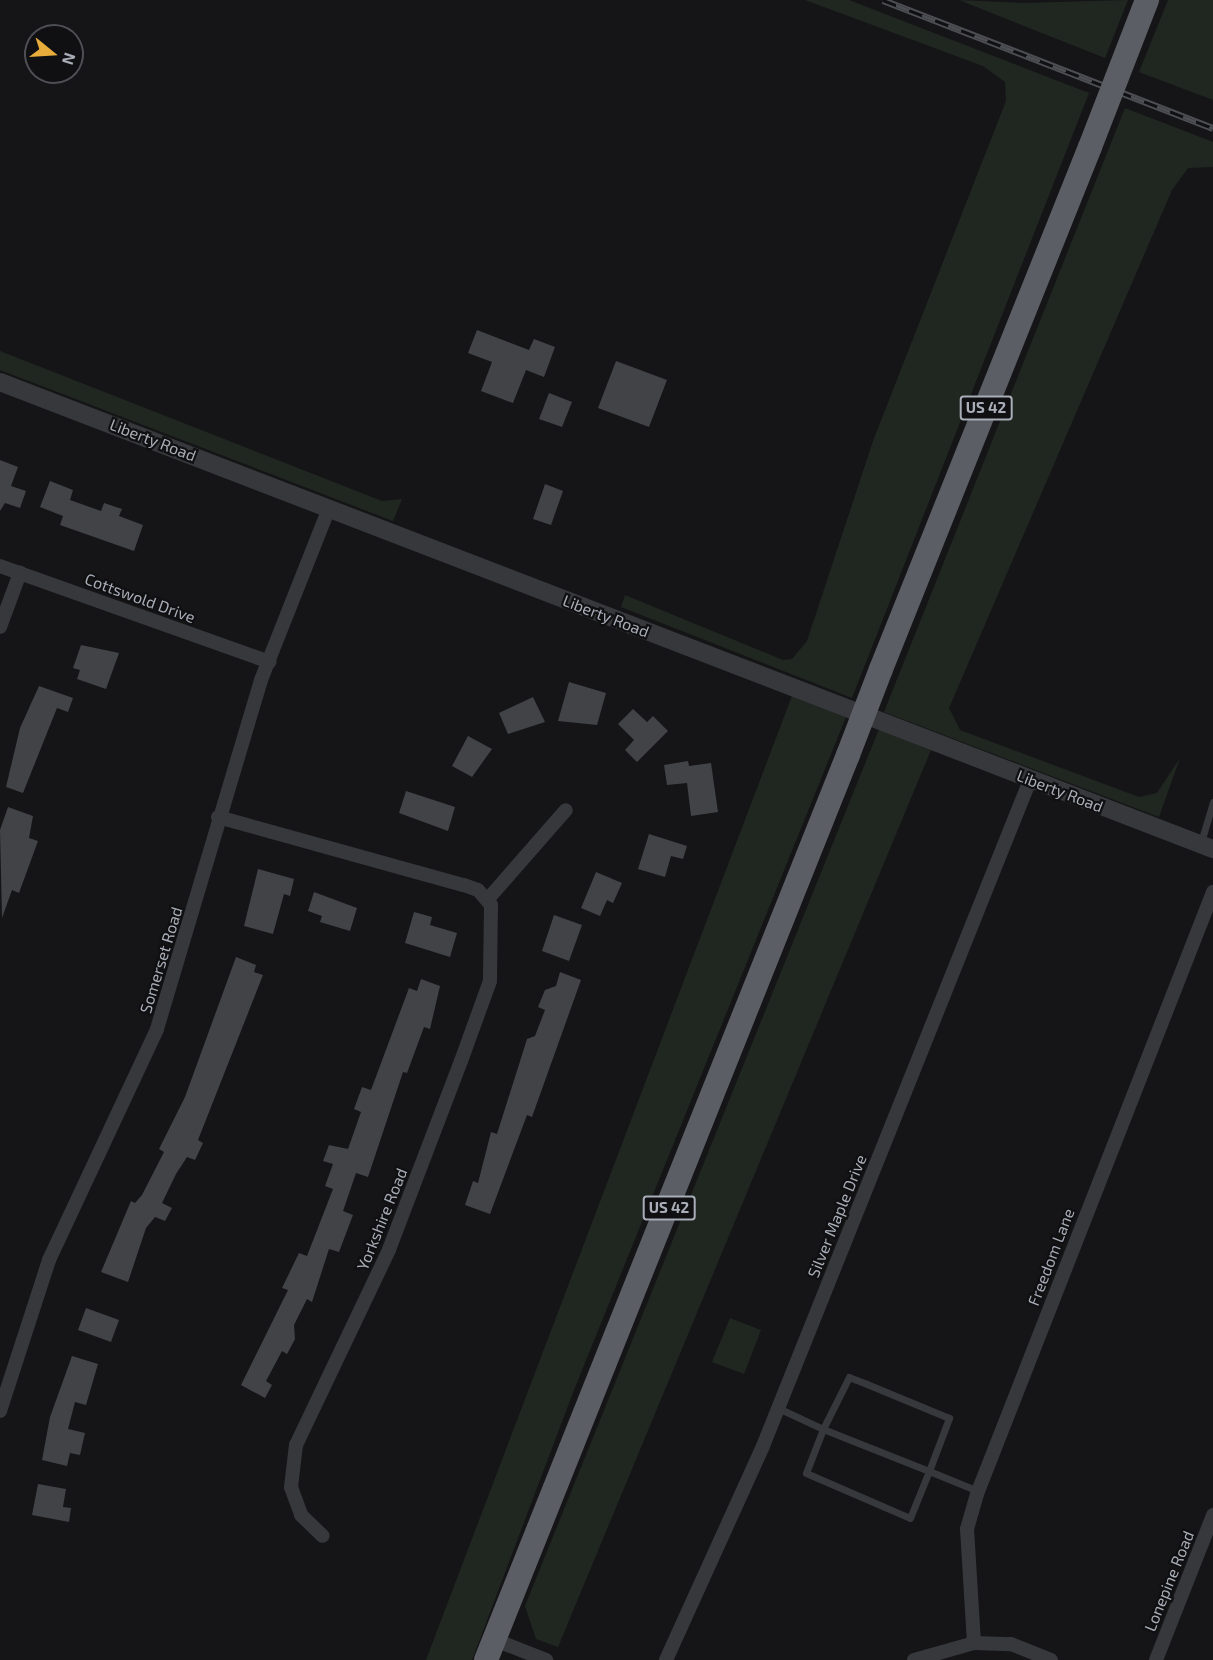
<!DOCTYPE html>
<html>
<head>
<meta charset="utf-8">
<style>
  body { margin:0 }
  #map { position:relative; width:1213px; height:1660px; overflow:hidden; background:#151517; font-family:"Exo 2",sans-serif }
  div>[style] { position:absolute }
  .green>* { inset:0; background:#202721 }
  .building>* { inset:0; background:#424347 }
  .service>* { height:7px; margin:-3.5px; padding:0 3.5px; transform-origin:3.5px; border-radius:3.5px; background:#37383c }
  .minor>* { height:14px; margin:-7px; padding:0 7px; transform-origin:7px; border-radius:7px; background:#37383c }
  .tertiary>* { height:18px; margin:-9px; padding:0 9px; transform-origin:9px; border-radius:9px; background:#37383c }
  .trunk>* { height:24px; margin:-12px; padding:0 12px; transform-origin:12px; border-radius:12px; background:#5b5e64 }
  .rail>* { height:7px; margin-top:-3.5px; transform-origin:0; background:repeating-linear-gradient(90deg,#101012 0 14px,#4c4e53 0 28px); box-sizing:border-box; border-block:2px solid #4c4e53 }
  .trunk-bridge>* { height:24px; margin:-12px; padding:0 12px; transform-origin:12px; border-radius:12px; background:#5b5e64 }
  span { translate:-50% -50%; white-space:nowrap; text-align:center; line-height:1.15; -webkit-text-stroke:4.5px #101012; paint-order:stroke }
  .shield-label span { padding:2px 4px; background:#101012; border:2px solid; border-radius:4px; -webkit-text-stroke-width:0 }
  .shield-label { font-size:15px; color:#a8adb7; font-weight:700 }
  .street-label { font-size:16px; color:#a8adb7 }
  .north { position:absolute; left:24px; top:24px; width:60px; height:60px; box-sizing:border-box; background:#101012; border:2px solid #4d4f54; border-radius:50%; rotate:108deg; font-size:16px; font-weight:700; line-height:24px; text-align:center; color:#a8adb7 }
  .north::after { content:''; display:block; margin:auto; width:21px; height:27px; background:#e8ac3c; clip-path:polygon(50% 0,100% 100%,50% 72%,0 100%) }
</style>
</head>
<body>
<div id="map">
  <div class="green">
    <div style="clip-path:polygon(805px 0,849px 0,1089px 93px,852px 698px,621px 607px,625px 595px,783px 660px,792px 659px,807px 641px,873px 441px,1006px 101px,1005px 82px,983px 66px)"></div>
    <div style="clip-path:polygon(959px 0,1025px 3px,1128px 0,1105px 58px)"></div>
    <div style="clip-path:polygon(1168px 0,1213px 0,1213px 100px,1139px 72px)"></div>
    <div style="clip-path:polygon(1125px 108px,1213px 142px,1213px 167px,1188px 168px,1172px 190px,949px 708px,960px 730px,1139px 797px,1157px 793px,1180px 758px,1159px 817px,884px 712px)"></div>
    <div style="clip-path:polygon(0 351px,382px 501px,402px 499px,393px 521px,0 370px)"></div>
    <div style="clip-path:polygon(792px 696px,846px 717px,574px 1390px,472px 1660px,426px 1660px)"></div>
    <div style="clip-path:polygon(879px 729px,931px 750px,558px 1647px,536px 1639px,525px 1606px)"></div>
    <div style="clip-path:polygon(730px 1318px,761px 1330px,744px 1374px,712px 1362px)"></div>
  </div>
  <div class="building">
    <div style="clip-path:polygon(477px 330px,529px 350px,534px 339px,555px 347px,544px 377px,526px 370px,513px 403px,481px 391px,492px 362px,468px 353px)"></div>
    <div style="clip-path:polygon(616px 361px,667px 380px,649px 427px,598px 408px)"></div>
    <div style="clip-path:polygon(549px 393px,572px 402px,562px 427px,539px 419px)"></div>
    <div style="clip-path:polygon(0 460px,18px 467px,11px 486px,26px 491px,20px 508px,5px 503px,0 511px)"></div>
    <div style="clip-path:polygon(50px 481px,73px 490px,70px 500px,101px 511px,104px 503px,122px 509px,119px 516px,143px 525px,134px 551px,60px 525px,63px 516px,40px 507px)"></div>
    <div style="clip-path:polygon(545px 484px,563px 491px,551px 525px,533px 519px)"></div>
    <div style="clip-path:polygon(81px 645px,119px 653px,106px 689px,77px 679px,80px 670px,73px 668px)"></div>
    <div style="clip-path:polygon(569px 682px,606px 693px,597px 725px,558px 721px)"></div>
    <div style="clip-path:polygon(39px 686px,73px 698px,68px 712px,57px 708px,23px 793px,6px 787px,20px 728px)"></div>
    <div style="clip-path:polygon(533px 697px,545px 722px,508px 734px,499px 713px)"></div>
    <div style="clip-path:polygon(633px 709px,647px 722px,653px 716px,668px 731px,637px 762px,625px 750px,634px 740px,618px 724px)"></div>
    <div style="clip-path:polygon(468px 736px,492px 749px,472px 777px,452px 766px)"></div>
    <div style="clip-path:polygon(688px 761px,689px 766px,711px 763px,718px 812px,691px 816px,687px 783px,667px 785px,664px 765px)"></div>
    <div style="clip-path:polygon(406px 791px,455px 807px,448px 831px,399px 813px)"></div>
    <div style="clip-path:polygon(8px 807px,33px 816px,29px 838px,38px 841px,19px 893px,12px 890px,2px 918px,0 830px)"></div>
    <div style="clip-path:polygon(649px 834px,687px 846px,683px 859px,671px 856px,665px 877px,638px 869px)"></div>
    <div style="clip-path:polygon(258px 869px,294px 879px,290px 896px,284px 894px,273px 934px,244px 926px)"></div>
    <div style="clip-path:polygon(596px 872px,622px 883px,613px 903px,607px 900px,600px 916px,581px 908px)"></div>
    <div style="clip-path:polygon(314px 892px,357px 908px,350px 931px,320px 922px,322px 916px,308px 911px)"></div>
    <div style="clip-path:polygon(414px 912px,432px 917px,430px 925px,457px 933px,450px 957px,405px 943px)"></div>
    <div style="clip-path:polygon(554px 915px,582px 925px,569px 961px,542px 951px)"></div>
    <div style="clip-path:polygon(236px 957px,256px 965px,254px 972px,263px 975px,198px 1140px,203px 1143px,195px 1160px,187px 1157px,176px 1174px,162px 1203px,172px 1208px,165px 1221px,155px 1217px,146px 1228px,128px 1282px,101px 1272px,131px 1201px,135px 1203px,142px 1195px,164px 1152px,159px 1149px,185px 1097px)"></div>
    <div style="clip-path:polygon(560px 972px,581px 980px,532px 1117px,527px 1115px,490px 1214px,465px 1205px,473px 1181px,478px 1183px,491px 1132px,497px 1134px,527px 1039px,535px 1036px,545px 1010px,538px 1007px,545px 990px,556px 986px)"></div>
    <div style="clip-path:polygon(421px 979px,440px 986px,430px 1029px,424px 1027px,407px 1073px,403px 1072px,368px 1177px,356px 1173px,343px 1211px,353px 1215px,339px 1252px,329px 1249px,312px 1302px,307px 1299px,294px 1325px,295px 1339px,287px 1354px,282px 1351px,266px 1381px,272px 1385px,265px 1398px,241px 1385px,288px 1290px,282px 1288px,299px 1253px,307px 1256px,333px 1189px,325px 1186px,333px 1164px,323px 1161px,329px 1145px,348px 1149px,361px 1112px,354px 1109px,362px 1087px,371px 1090px,409px 988px,417px 991px)"></div>
    <div style="clip-path:polygon(86px 1308px,119px 1320px,111px 1342px,78px 1330px)"></div>
    <div style="clip-path:polygon(72px 1356px,98px 1364px,86px 1405px,75px 1402px,68px 1429px,85px 1433px,80px 1455px,70px 1453px,67px 1466px,42px 1460px,50px 1417px)"></div>
    <div style="clip-path:polygon(38px 1484px,66px 1489px,63px 1507px,71px 1508px,69px 1522px,32px 1515px)"></div>
  </div>
  <div class="service">
    <div style="left:1201px;top:842px;width:42px;rotate:-73.3deg"></div>
    <div style="left:778px;top:1408px;width:50px;rotate:25deg"></div>
    <div style="left:823px;top:1429px;width:114px;rotate:21.6deg"></div>
    <div style="left:929px;top:1471px;width:57px;rotate:-69.3deg"></div>
    <div style="left:949px;top:1418px;width:89px;rotate:-157.5deg"></div>
    <div style="left:867px;top:1384px;width:19px;rotate:-159deg"></div>
    <div style="left:849px;top:1377px;width:58px;rotate:116.6deg"></div>
    <div style="left:823px;top:1429px;width:47px;rotate:111.1deg"></div>
    <div style="left:806px;top:1473px;width:113px;rotate:23.4deg"></div>
    <div style="left:910px;top:1518px;width:51px;rotate:-68deg"></div>
    <div style="left:929px;top:1471px;width:53px;rotate:22.2deg"></div>
  </div>
  <div class="minor">
    <div style="left:0;top:566px;width:286px;rotate:19.6deg"></div>
    <div style="left:0;top:627px;width:58px;rotate:-69.7deg"></div>
    <div style="left:218px;top:817px;width:255px;rotate:15.5deg"></div>
    <div style="left:464px;top:885px;width:15px;rotate:20deg"></div>
    <div style="left:478px;top:890px;width:20px;rotate:49deg"></div>
    <div style="left:491px;top:905px;width:76px;rotate:90.8deg"></div>
    <div style="left:490px;top:981px;width:85px;rotate:109.9deg"></div>
    <div style="left:461px;top:1061px;width:202px;rotate:110.9deg"></div>
    <div style="left:389px;top:1250px;width:216px;rotate:115.5deg"></div>
    <div style="left:296px;top:1445px;width:42px;rotate:96.8deg"></div>
    <div style="left:291px;top:1487px;width:30px;rotate:70deg"></div>
    <div style="left:301px;top:1515px;width:30px;rotate:44deg"></div>
    <div style="left:488px;top:899px;width:118px;rotate:-48.8deg"></div>
    <div style="left:0;top:1411px;width:159px;rotate:-72deg"></div>
    <div style="left:49px;top:1260px;width:255px;rotate:-64.9deg"></div>
    <div style="left:157px;top:1029px;width:364px;rotate:-73.4deg"></div>
    <div style="left:261px;top:680px;width:185px;rotate:-68.4deg"></div>
    <div style="left:495px;top:1640px;width:55px;rotate:21.4deg"></div>
    <div style="left:974px;top:1643px;width:114px;rotate:-93.5deg"></div>
    <div style="left:967px;top:1529px;width:36px;rotate:-74deg"></div>
    <div style="left:977px;top:1494px;width:647px;rotate:-68.59deg"></div>
    <div style="left:666px;top:1660px;width:235px;rotate:-65.6deg"></div>
    <div style="left:763px;top:1446px;width:718px;rotate:-68.15deg"></div>
    <div style="left:914px;top:1660px;width:62px;rotate:-15.8deg"></div>
    <div style="left:974px;top:1643px;width:37px;rotate:2deg"></div>
    <div style="left:1011px;top:1644px;width:43px;rotate:21.8deg"></div>
    <div style="left:1156px;top:1660px;width:156px;rotate:-68.5deg"></div>
  </div>
  <div class="tertiary">
    <div style="left:0;top:382px;width:1300px;rotate:21.06deg"></div>
  </div>
  <div class="trunk">
    <div style="left:881px;top:669px;width:562px;rotate:-68.18deg"></div>
    <div style="left:486px;top:1660px;width:975px;rotate:-68.2deg"></div>
  </div>
  <div class="rail">
    <div style="left:883px;top:0;width:354px;rotate:21.2deg"></div>
  </div>
  <div class="trunk-bridge">
    <div style="left:1090px;top:147px;width:158px;rotate:-68.8deg"></div>
    <div style="left:848px;top:755px;width:92px;rotate:-69deg"></div>
  </div>
  <div class="shield-label">
    <span style="left:986px;top:408px">US 42</span>
    <span style="left:669px;top:1208px">US 42</span>
  </div>
  <div class="street-label">
    <span style="left:153px;top:440px;rotate:21deg">Liberty Road</span>
    <span style="left:140px;top:598px;rotate:20deg">Cottswold Drive</span>
    <span style="left:606px;top:616px;rotate:21deg">Liberty Road</span>
    <span style="left:1060px;top:791px;rotate:21deg">Liberty Road</span>
    <span style="left:161px;top:960px;rotate:-73deg">Somerset Road</span>
    <span style="left:837px;top:1216px;rotate:-68deg">Silver Maple Drive</span>
    <span style="left:382px;top:1219px;rotate:-68deg">Yorkshire Road</span>
    <span style="left:1051px;top:1257px;rotate:-69deg">Freedom Lane</span>
    <span style="left:1169px;top:1581px;rotate:-68deg">Lonepine Road</span>
  </div>
  <div class="north">N</div>
</div>
</body>
</html>
